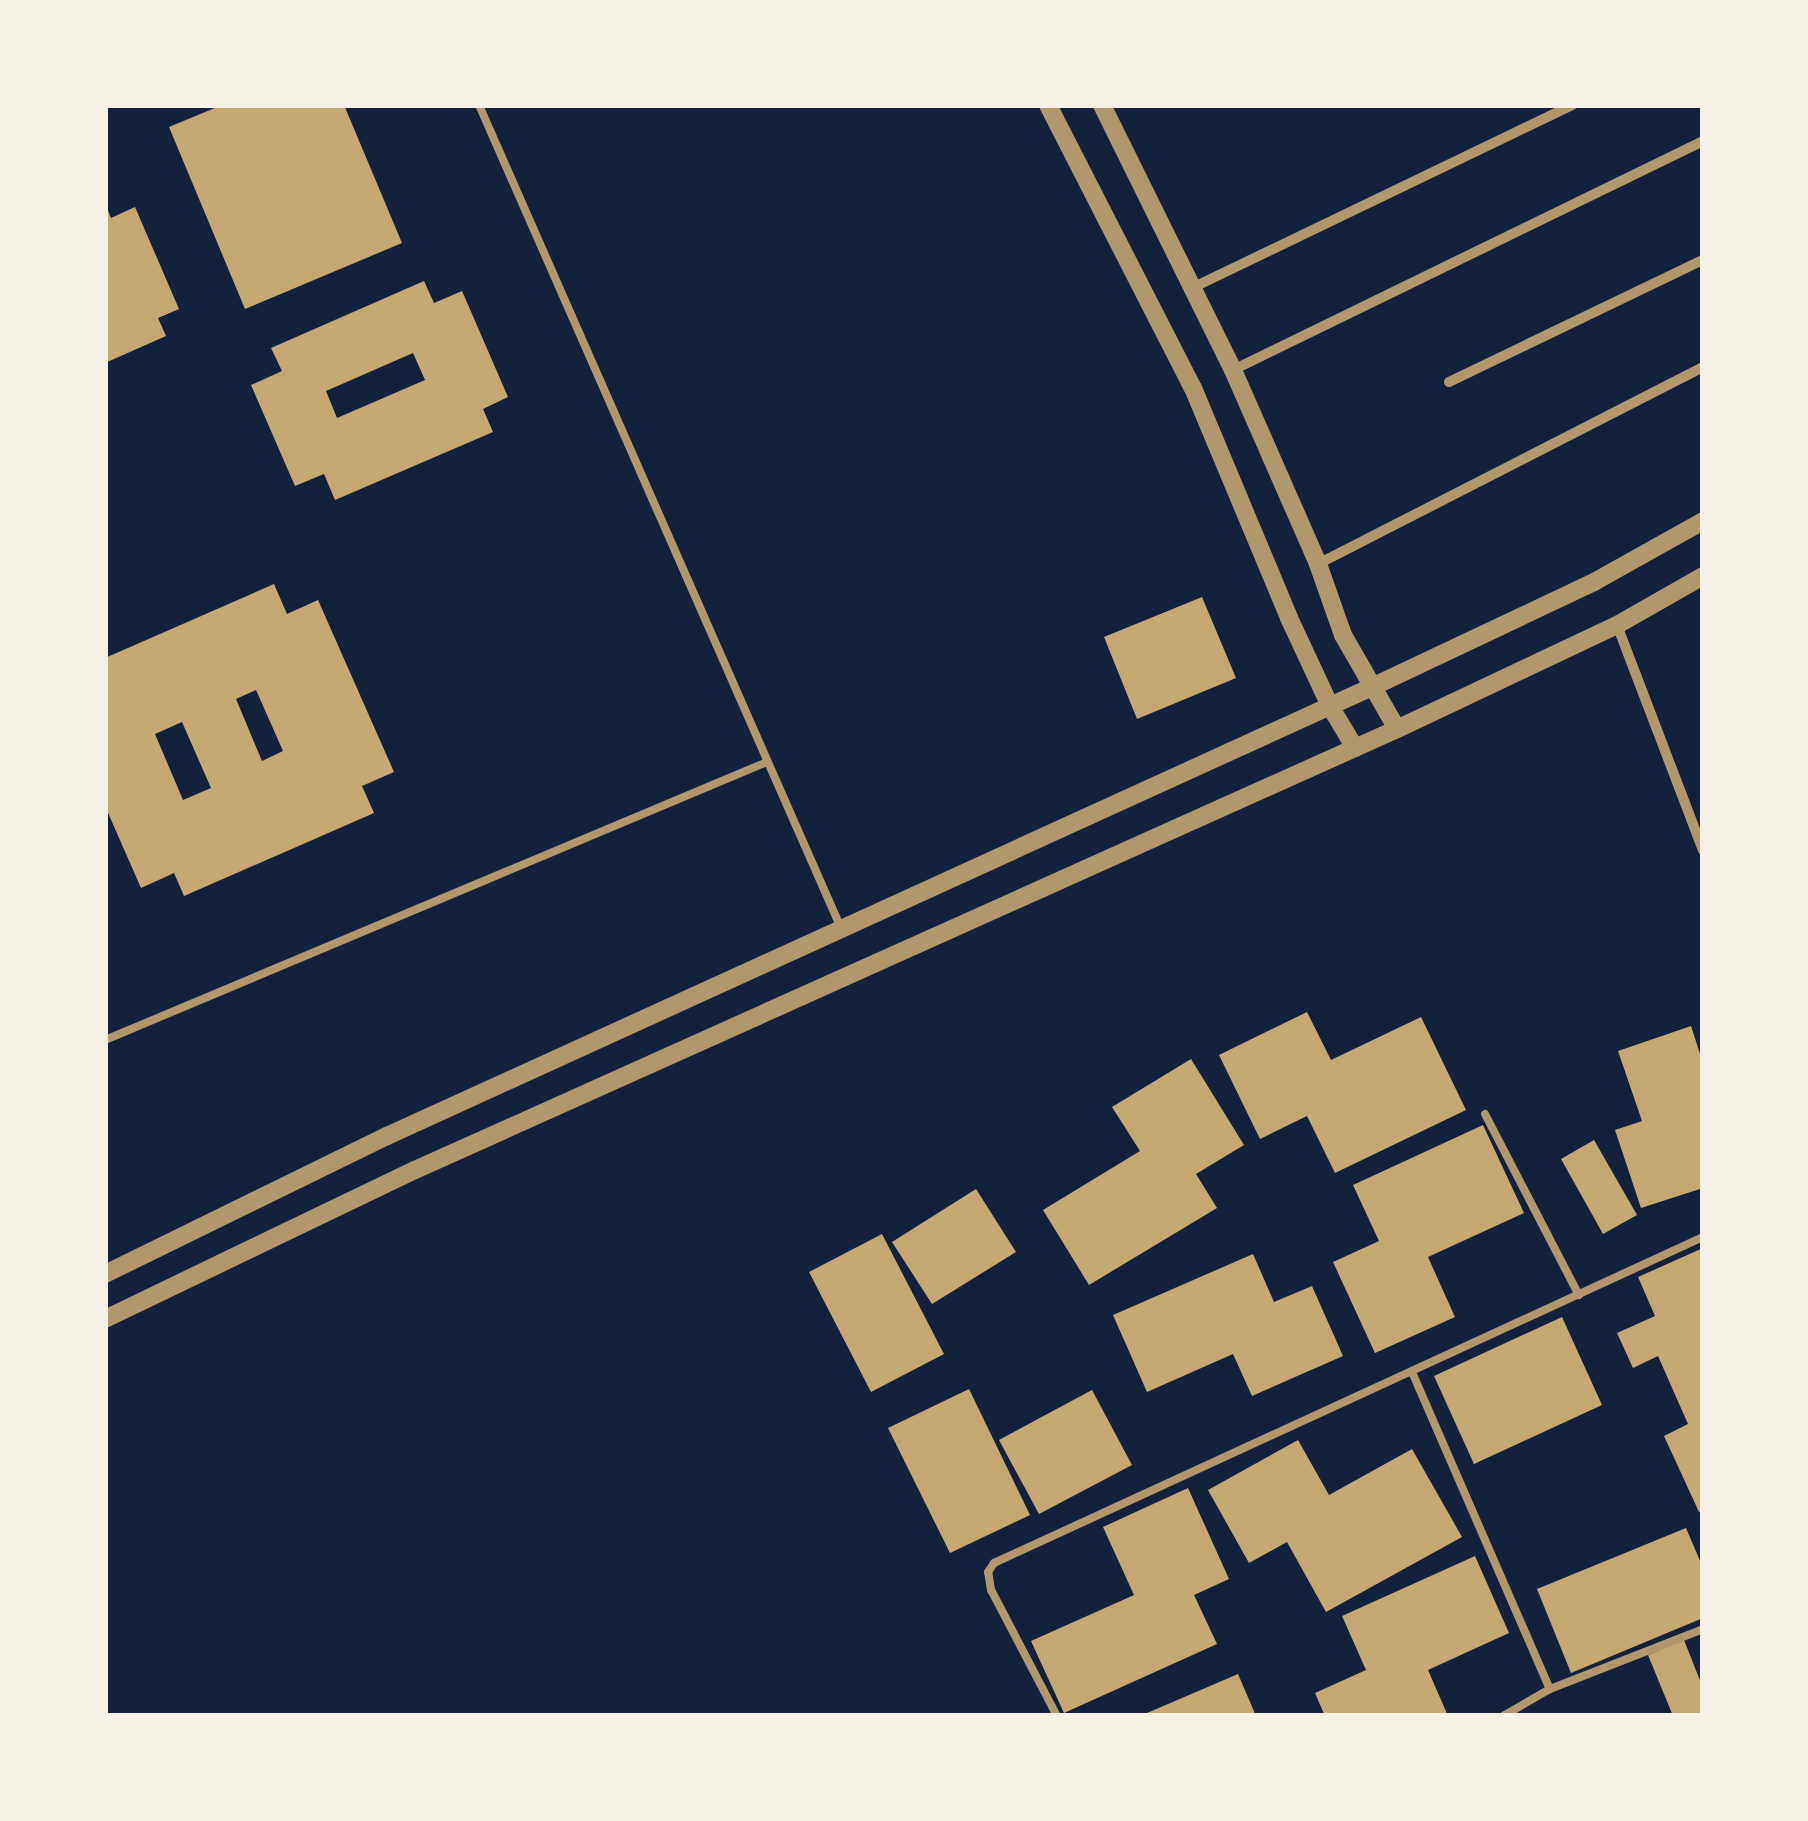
<!DOCTYPE html>
<html>
<head>
<meta charset="utf-8">
<style>
  body { margin:0 }
  #map { position:relative; width:1808px; height:1821px; overflow:hidden; background:#14213d; font-family:Lora,serif }
  div>[style] { position:absolute }
  .building>* { inset:0; background:#c6a872 }
  .service>* { height:8px; margin:-4px; padding:0 4px; transform-origin:4px; border-radius:4px; background:#b1986c }
  .minor>* { height:10px; margin:-5px; padding:0 5px; transform-origin:5px; border-radius:5px; background:#b1986c }
  .tertiary>* { height:18px; margin:-9px; padding:0 9px; transform-origin:9px; border-radius:9px; background:#b1986c }
  span { translate:-50% -50%; white-space:nowrap; text-align:center; line-height:1.15; -webkit-text-stroke:8px #f6f1e7; paint-order:stroke }
  .frame { position:absolute; inset:0; border:108px solid #f6f1e7; pointer-events:none }
</style>
</head>
<body>
<div id="map">
  <div class="building">
    <div style="clip-path:polygon(222px 105px,344px 105px,402px 243px,245px 309px,169px 127px)"></div>
    <div style="clip-path:polygon(105px 203px,111px 218px,135px 207px,179px 309px,158px 318px,166px 336px,105px 363px)"></div>
    <div style="clip-path:polygon(evenodd,424px 281px,434px 303px,462px 291px,508px 397px,483px 409px,493px 432px,335px 500px,324px 474px,295px 486px,251px 385px,282px 371px,271px 348px,424px 281px,413px 353px,425px 380px,337px 418px,326px 391px,413px 353px)"></div>
    <div style="clip-path:polygon(evenodd,274px 584px,287px 614px,318px 600px,394px 772px,362px 786px,374px 813px,184px 896px,174px 873px,141px 888px,105px 806px,105px 658px,274px 584px,256px 690px,283px 751px,262px 761px,236px 699px,256px 690px,274px 584px,182px 722px,211px 788px,183px 800px,155px 734px,182px 722px)"></div>
    <div style="clip-path:polygon(1202px 597px,1236px 678px,1137px 719px,1104px 637px)"></div>
    <div style="clip-path:polygon(1307px 1012px,1331px 1060px,1421px 1017px,1466px 1110px,1335px 1173px,1307px 1116px,1260px 1139px,1219px 1055px)"></div>
    <div style="clip-path:polygon(1691px 1026px,1703px 1063px,1703px 1188px,1641px 1208px,1615px 1130px,1642px 1121px,1618px 1051px)"></div>
    <div style="clip-path:polygon(1191px 1059px,1244px 1145px,1196px 1174px,1217px 1208px,1089px 1285px,1043px 1210px,1140px 1151px,1112px 1107px)"></div>
    <div style="clip-path:polygon(1483px 1125px,1524px 1213px,1428px 1257px,1455px 1317px,1375px 1353px,1333px 1262px,1379px 1241px,1353px 1185px)"></div>
    <div style="clip-path:polygon(1594px 1140px,1637px 1215px,1603px 1234px,1561px 1159px)"></div>
    <div style="clip-path:polygon(976px 1189px,1016px 1252px,932px 1304px,892px 1242px)"></div>
    <div style="clip-path:polygon(882px 1234px,944px 1354px,871px 1392px,809px 1272px)"></div>
    <div style="clip-path:polygon(1703px 1248px,1703px 1511px,1699px 1512px,1664px 1436px,1688px 1424px,1658px 1356px,1633px 1368px,1617px 1333px,1655px 1316px,1638px 1277px)"></div>
    <div style="clip-path:polygon(1253px 1254px,1274px 1302px,1312px 1286px,1343px 1356px,1252px 1396px,1233px 1354px,1147px 1392px,1113px 1315px)"></div>
    <div style="clip-path:polygon(1562px 1317px,1602px 1405px,1474px 1464px,1434px 1376px)"></div>
    <div style="clip-path:polygon(969px 1389px,1030px 1515px,950px 1553px,888px 1428px)"></div>
    <div style="clip-path:polygon(1092px 1390px,1132px 1465px,1039px 1514px,999px 1440px)"></div>
    <div style="clip-path:polygon(1298px 1440px,1329px 1495px,1412px 1449px,1462px 1537px,1326px 1612px,1287px 1542px,1249px 1563px,1208px 1490px)"></div>
    <div style="clip-path:polygon(1188px 1488px,1229px 1579px,1194px 1595px,1217px 1644px,1064px 1713px,1031px 1641px,1134px 1595px,1103px 1527px)"></div>
    <div style="clip-path:polygon(1686px 1528px,1703px 1568px,1703px 1618px,1571px 1673px,1537px 1589px)"></div>
    <div style="clip-path:polygon(1475px 1556px,1509px 1633px,1428px 1670px,1448px 1716px,1325px 1716px,1315px 1693px,1366px 1670px,1342px 1616px)"></div>
    <div style="clip-path:polygon(1684px 1640px,1703px 1688px,1703px 1716px,1673px 1716px,1648px 1655px)"></div>
    <div style="clip-path:polygon(1238px 1674px,1256px 1716px,1140px 1716px)"></div>
  </div>
  <div class="service">
    <div style="left:479px;top:105px;width:899px;rotate:66.26deg"></div>
    <div style="left:105px;top:1040px;width:718px;rotate:-22.78deg"></div>
    <div style="left:1485px;top:1114px;width:204px;rotate:62.6deg"></div>
    <div style="left:1412px;top:1372px;width:346px;rotate:66.5deg"></div>
    <div style="left:1057px;top:1716px;width:142px;rotate:-117.6deg"></div>
    <div style="left:991px;top:1590px;width:18px;rotate:-99deg"></div>
    <div style="left:988px;top:1572px;width:11px;rotate:-56deg"></div>
    <div style="left:994px;top:1563px;width:780px;rotate:-24.69deg"></div>
    <div style="left:1503px;top:1716px;width:54px;rotate:-29.9deg"></div>
    <div style="left:1550px;top:1689px;width:164px;rotate:-21.4deg"></div>
  </div>
  <div class="minor">
    <div style="left:1192px;top:288px;width:422px;rotate:-25.7deg"></div>
    <div style="left:1233px;top:370px;width:523px;rotate:-25.98deg"></div>
    <div style="left:1449px;top:382px;width:282px;rotate:-25.7deg"></div>
    <div style="left:1318px;top:564px;width:432px;rotate:-27.1deg"></div>
    <div style="left:1617px;top:625px;width:241px;rotate:69.1deg"></div>
  </div>
  <div class="tertiary">
    <div style="left:1048px;top:105px;width:318px;rotate:62.9deg"></div>
    <div style="left:1193px;top:388px;width:249px;rotate:67.3deg"></div>
    <div style="left:1289px;top:618px;width:97px;rotate:65deg"></div>
    <div style="left:1330px;top:706px;width:49px;rotate:59.2deg"></div>
    <div style="left:1102px;top:105px;width:296px;rotate:63.7deg"></div>
    <div style="left:1233px;top:370px;width:212px;rotate:66.3deg"></div>
    <div style="left:1318px;top:564px;width:75px;rotate:70.6deg"></div>
    <div style="left:1343px;top:635px;width:108px;rotate:60.1deg"></div>
    <div style="left:105px;top:1274px;width:314px;rotate:-26.1deg"></div>
    <div style="left:387px;top:1136px;width:1083px;rotate:-24.51deg"></div>
    <div style="left:1372px;top:687px;width:246px;rotate:-25.3deg"></div>
    <div style="left:1594px;top:582px;width:125px;rotate:-29.2deg"></div>
    <div style="left:105px;top:1319px;width:344px;rotate:-25.7deg"></div>
    <div style="left:415px;top:1170px;width:1076px;rotate:-24.18deg"></div>
    <div style="left:1397px;top:729px;width:243px;rotate:-25.3deg"></div>
    <div style="left:1617px;top:625px;width:99px;rotate:-29.7deg"></div>
  </div>
  <div class="frame"></div>
</div>
</body>
</html>
